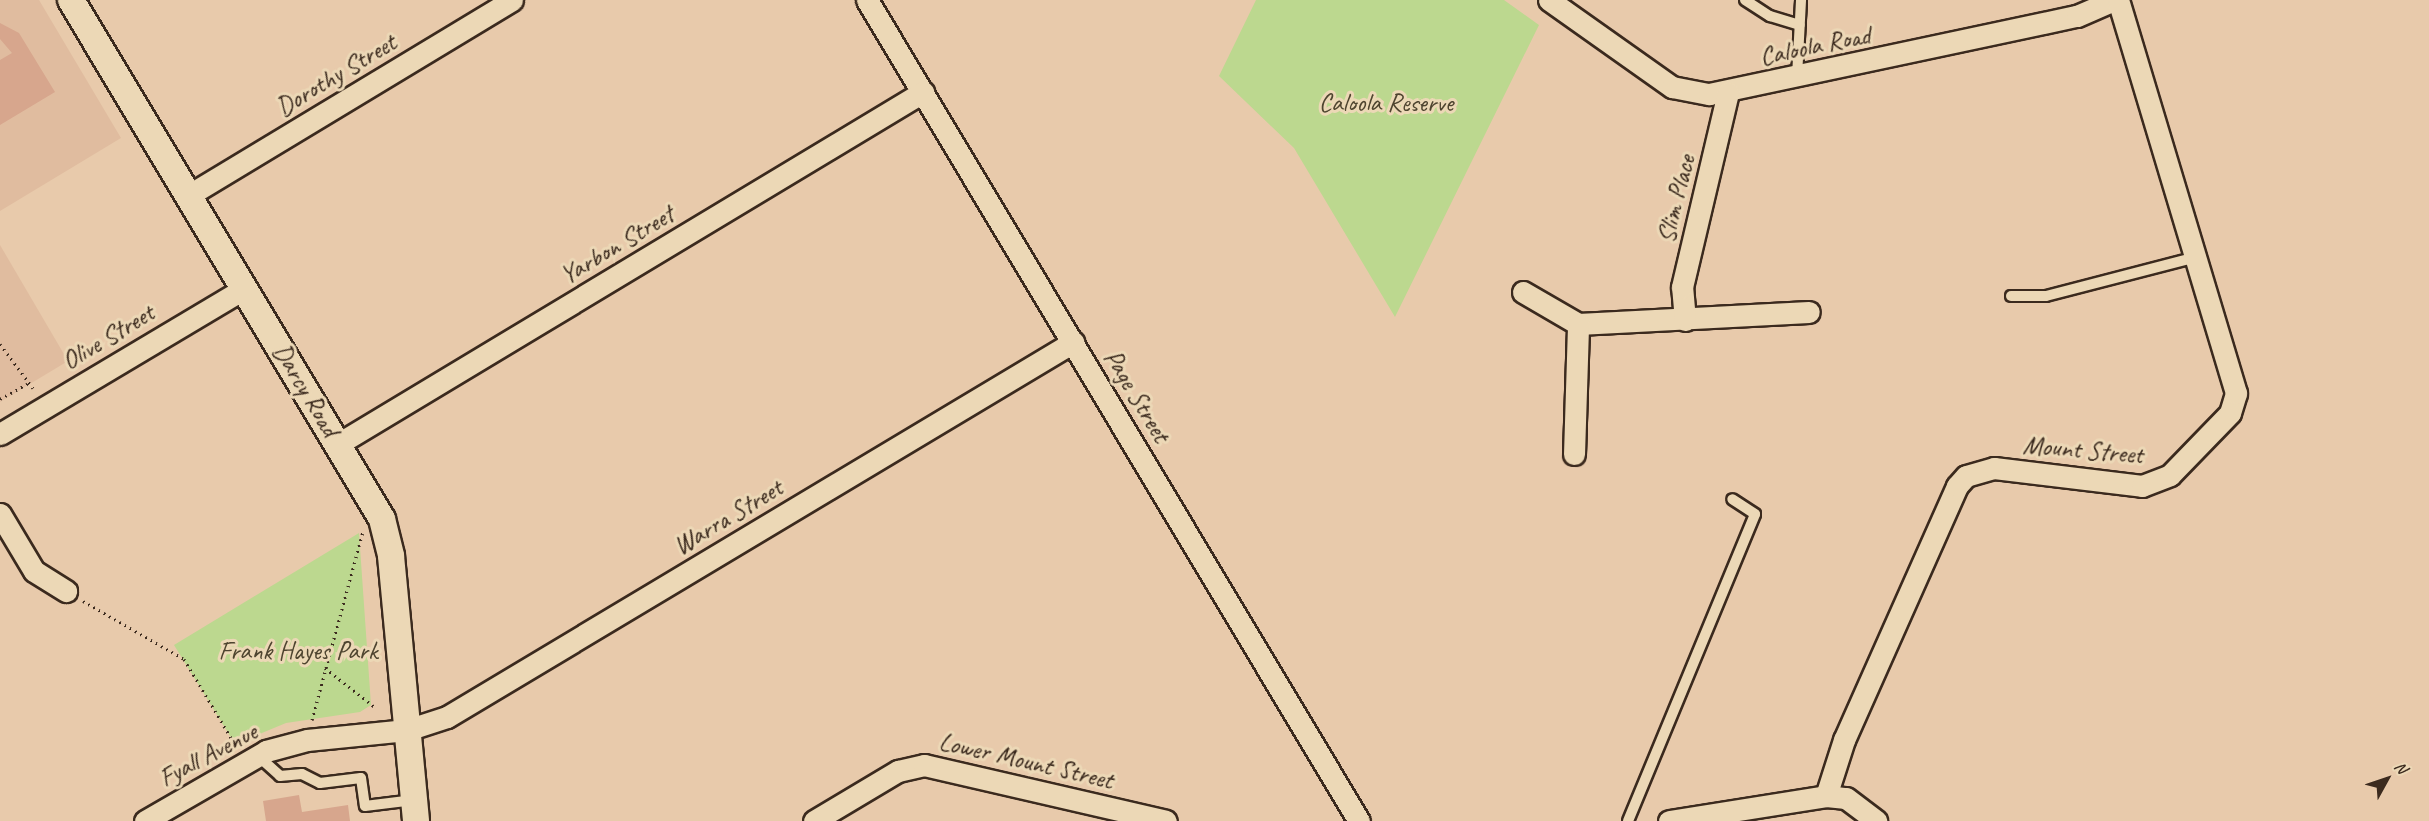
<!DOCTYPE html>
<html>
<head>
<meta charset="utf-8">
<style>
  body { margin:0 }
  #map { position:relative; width:2429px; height:821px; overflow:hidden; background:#e8caab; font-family:Caveat,sans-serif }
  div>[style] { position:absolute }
  .built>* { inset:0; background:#e0bc9f }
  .green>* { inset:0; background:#bcd88f }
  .building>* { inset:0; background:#d7a68d }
  .path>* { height:3px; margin-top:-1.5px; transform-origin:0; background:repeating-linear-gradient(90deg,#3b2a1e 0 1.5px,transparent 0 6px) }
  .roads { filter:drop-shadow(2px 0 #3b2a1e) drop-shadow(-2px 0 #3b2a1e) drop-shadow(0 2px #3b2a1e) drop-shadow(0 -2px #3b2a1e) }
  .service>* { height:10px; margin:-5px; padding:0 5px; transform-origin:5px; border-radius:5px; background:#ecd8b6 }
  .minor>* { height:21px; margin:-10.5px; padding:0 10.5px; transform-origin:10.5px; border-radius:10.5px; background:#ecd8b6 }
  .tertiary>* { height:26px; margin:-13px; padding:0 13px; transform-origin:13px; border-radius:13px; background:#ecd8b6 }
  span { translate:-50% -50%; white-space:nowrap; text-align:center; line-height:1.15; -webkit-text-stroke:6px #ecd8b6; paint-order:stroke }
  .street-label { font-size:26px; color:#3b2a1e }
  .park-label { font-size:26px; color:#4e442f }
  .north { position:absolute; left:2357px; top:749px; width:60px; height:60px; -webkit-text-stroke:4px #ecd8b6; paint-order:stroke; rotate:50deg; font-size:16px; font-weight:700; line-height:24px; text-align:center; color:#3b2a1e }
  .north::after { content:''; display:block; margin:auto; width:21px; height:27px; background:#3b2a1e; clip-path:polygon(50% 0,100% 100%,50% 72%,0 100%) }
</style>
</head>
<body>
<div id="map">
  <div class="built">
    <div style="clip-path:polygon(0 0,39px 0,121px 138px,0 211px)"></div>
    <div style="clip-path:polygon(0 245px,68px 361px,0 402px)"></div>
  </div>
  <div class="green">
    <div style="clip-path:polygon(1256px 0,1504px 0,1539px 25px,1395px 317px,1294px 148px,1219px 76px)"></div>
    <div style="clip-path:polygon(359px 533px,371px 705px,360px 712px,286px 723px,235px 744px,174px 645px)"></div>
  </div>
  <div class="building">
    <div style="clip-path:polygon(0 23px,19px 33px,55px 92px,0 125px,0 60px,12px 53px,0 39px)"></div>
    <div style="clip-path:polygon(299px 795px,302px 812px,348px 805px,350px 821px,266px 821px,263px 801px)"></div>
  </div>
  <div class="path">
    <div style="left:0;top:344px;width:55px;rotate:53.1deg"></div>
    <div style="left:0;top:399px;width:33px;rotate:-29deg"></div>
    <div style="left:83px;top:601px;width:116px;rotate:29.9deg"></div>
    <div style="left:184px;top:659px;width:101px;rotate:59.1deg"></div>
    <div style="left:325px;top:668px;width:65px;rotate:38.1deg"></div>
    <div style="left:312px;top:720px;width:196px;rotate:-74.9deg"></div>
  </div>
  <div class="roads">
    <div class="service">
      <div style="left:1745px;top:0;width:30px;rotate:33deg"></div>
      <div style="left:1770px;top:16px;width:31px;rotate:17deg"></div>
      <div style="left:1797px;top:77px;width:77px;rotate:-87deg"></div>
      <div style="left:2011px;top:296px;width:35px"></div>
      <div style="left:2046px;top:296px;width:152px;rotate:-14.5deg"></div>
      <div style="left:257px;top:755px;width:31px;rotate:42deg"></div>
      <div style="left:280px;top:776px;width:22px;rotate:-5deg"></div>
      <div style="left:302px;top:774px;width:20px;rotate:27deg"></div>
      <div style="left:320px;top:783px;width:41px;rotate:-7deg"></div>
      <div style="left:361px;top:778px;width:28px;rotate:82deg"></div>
      <div style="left:365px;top:806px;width:49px;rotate:-7deg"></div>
      <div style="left:1628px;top:821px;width:332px;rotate:-67.5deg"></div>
      <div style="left:1755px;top:514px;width:27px;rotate:-147deg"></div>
    </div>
    <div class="minor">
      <div style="left:867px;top:0;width:957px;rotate:59.07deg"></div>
      <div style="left:1549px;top:0;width:151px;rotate:35.3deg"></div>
      <div style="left:1672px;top:87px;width:38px;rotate:11deg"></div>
      <div style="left:1709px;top:94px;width:376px;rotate:-12deg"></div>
      <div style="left:2077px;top:16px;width:40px;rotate:-23.4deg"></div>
      <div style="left:189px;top:195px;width:377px;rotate:-31.1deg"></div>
      <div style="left:1523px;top:292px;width:64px;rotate:30.2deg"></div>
      <div style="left:1578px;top:324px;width:231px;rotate:-3deg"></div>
      <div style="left:1685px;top:320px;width:33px;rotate:-95deg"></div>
      <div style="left:1682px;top:287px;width:200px;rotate:-76.7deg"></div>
      <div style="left:0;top:434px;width:285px;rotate:-30.8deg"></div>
      <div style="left:338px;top:444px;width:683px;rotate:-31.04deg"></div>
      <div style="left:1574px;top:454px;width:130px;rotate:-88.2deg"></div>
      <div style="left:0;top:514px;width:66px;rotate:59.2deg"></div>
      <div style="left:34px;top:571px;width:38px;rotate:32deg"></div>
      <div style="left:1826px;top:796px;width:59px;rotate:-72.2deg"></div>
      <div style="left:1844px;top:740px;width:278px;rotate:-66deg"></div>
      <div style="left:1957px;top:486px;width:13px;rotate:-48deg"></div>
      <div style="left:1966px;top:476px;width:29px;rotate:-16deg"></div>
      <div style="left:1994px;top:468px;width:149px;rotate:6.9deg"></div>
      <div style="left:2142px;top:486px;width:30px;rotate:-21deg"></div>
      <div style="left:2170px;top:475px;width:86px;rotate:-45.9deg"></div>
      <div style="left:2230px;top:413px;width:21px;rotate:-73deg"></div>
      <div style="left:2236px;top:393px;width:410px;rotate:-106.7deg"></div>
      <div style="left:145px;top:821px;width:140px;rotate:-30deg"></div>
      <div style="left:266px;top:751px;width:42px;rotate:-15deg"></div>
      <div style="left:307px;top:740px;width:100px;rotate:-5.7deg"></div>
      <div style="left:407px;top:730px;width:42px;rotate:-18deg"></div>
      <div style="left:447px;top:717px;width:730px;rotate:-30.92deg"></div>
      <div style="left:814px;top:821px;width:98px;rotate:-30.8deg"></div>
      <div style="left:898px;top:771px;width:27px;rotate:-13deg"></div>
      <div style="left:924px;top:765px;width:248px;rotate:13deg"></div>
      <div style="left:1669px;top:821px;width:159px;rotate:-9deg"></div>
      <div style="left:1826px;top:796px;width:20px;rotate:6deg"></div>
      <div style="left:1846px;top:798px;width:38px;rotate:37deg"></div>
    </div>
    <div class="tertiary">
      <div style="left:71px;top:0;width:605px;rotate:59.07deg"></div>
      <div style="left:382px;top:519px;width:38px;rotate:76deg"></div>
      <div style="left:391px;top:556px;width:266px;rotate:84.6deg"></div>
    </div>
  </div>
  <div class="street-label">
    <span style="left:1815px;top:46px;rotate:-12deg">Caloola Road</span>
    <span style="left:336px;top:75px;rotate:-31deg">Dorothy Street</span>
    <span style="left:1676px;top:199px;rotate:-76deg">Slim Place</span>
    <span style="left:617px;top:245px;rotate:-31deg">Yarbon Street</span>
    <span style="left:108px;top:337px;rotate:-31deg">Olive Street</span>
    <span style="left:306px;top:390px;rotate:59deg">Darcy Road</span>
    <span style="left:1137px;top:396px;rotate:59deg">Page Street</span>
    <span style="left:2083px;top:450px;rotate:5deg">Mount Street</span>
    <span style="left:728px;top:517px;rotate:-31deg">Warra Street</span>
    <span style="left:208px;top:755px;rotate:-28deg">Fyall Avenue</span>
    <span style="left:1026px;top:761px;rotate:13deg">Lower Mount Street</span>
  </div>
  <div class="park-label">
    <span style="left:1386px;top:103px">Caloola Reserve</span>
    <span style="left:298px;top:651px">Frank Hayes Park</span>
  </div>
  <div class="north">N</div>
</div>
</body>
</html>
